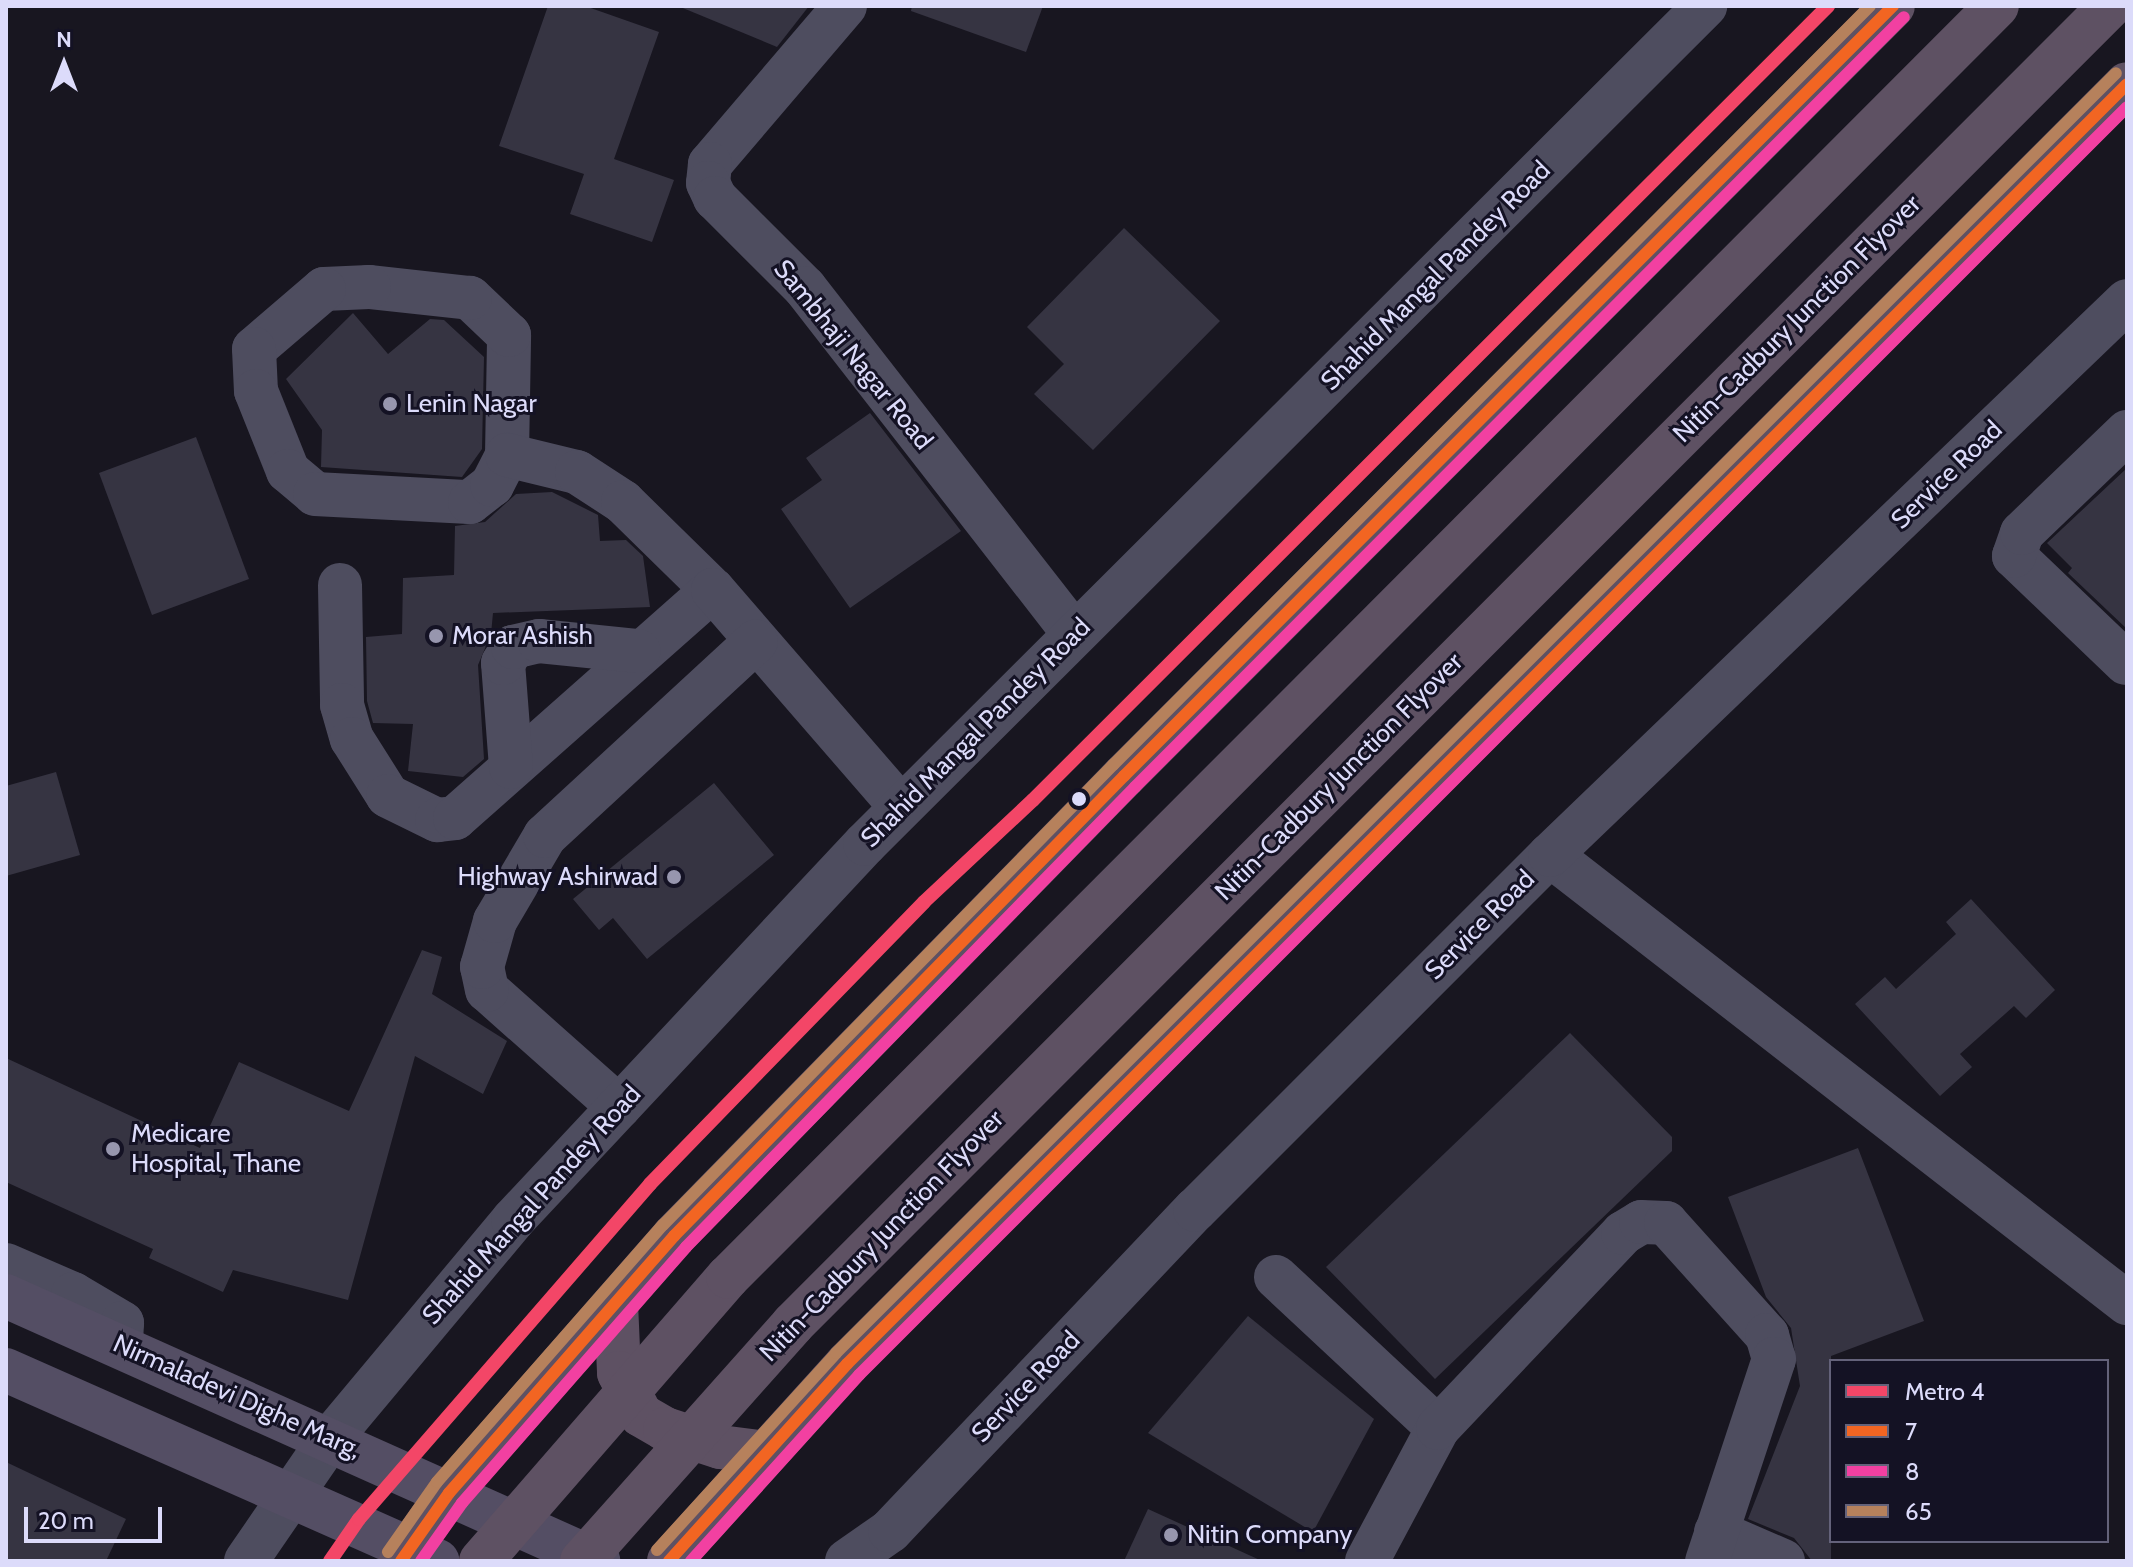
<!DOCTYPE html>
<html>
<head>
<meta charset="utf-8">
<style>
  body { margin:0 }
  #map { position:relative; width:2133px; height:1567px; overflow:hidden; background:#181620; font-family:Cabin,sans-serif }
  div>[style] { position:absolute }
  .building>* { inset:0; background:#363442 }
  .minor>* { height:44px; margin:-22px; padding:0 22px; transform-origin:22px; border-radius:22px; background:#4e4d5f }
  .major>* { height:44px; margin:-22px; padding:0 22px; transform-origin:22px; border-radius:22px; background:#544e64 }
  .highway>* { height:44px; margin:-22px; padding:0 22px; transform-origin:22px; border-radius:22px; background:#5e5163 }
  .highway-bridge>* { height:44px; margin:-22px; padding:0 22px; transform-origin:22px; border-radius:22px; background:#5e5163 }
  .bus-1>* { height:12px; margin:-6px; padding:0 6px; transform-origin:6px; border-radius:6px; background:#f26522 }
  .bus-2>* { height:12px; margin:-6px; padding:0 6px; transform-origin:6px; border-radius:6px; background:#f240a1 }
  .bus-3>* { height:12px; margin:-6px; padding:0 6px; transform-origin:6px; border-radius:6px; background:#b6815c }
  .metro-1>* { height:14px; margin:-7px; padding:0 7px; transform-origin:7px; border-radius:7px; background:#f34667 }
  .dots>* { width:22px; height:22px; translate:-50% -50%; box-sizing:border-box; border:4px solid #141224; border-radius:50% }
  span { translate:-50% -50%; white-space:nowrap; text-align:center; line-height:1.15; -webkit-text-stroke:6px #141224; paint-order:stroke }
  .street-label { font-size:26px; color:#dcdbfa }
  .poi-label { font-size:26px; color:#dcdbfa }
  .left { translate:0 -50%; text-align:left }
  .right { translate:-100% -50%; text-align:right }
  .frame { position:absolute; inset:0; border:8px solid #dcdbfa; pointer-events:none }
  .legend { position:absolute; left:1829px; top:1359px; width:280px; height:184px; box-sizing:border-box; background:#141224; border:2px solid #64627a; margin:0; padding:10px 14px; list-style:none; font-size:24px; color:#dcdbfa }
  .legend li { display:flex; align-items:center; gap:16px; height:40px }
  .legend b { width:40px; border:2px solid #64627a }
  .north { position:absolute; left:24px; top:24px; width:80px; height:80px; -webkit-text-stroke:6px #141224; paint-order:stroke; rotate:0deg; font-size:22px; font-weight:700; line-height:32px; text-align:center; color:#dcdbfa }
  .north::after { content:''; display:block; margin:auto; width:28px; height:36px; background:#dcdbfa; clip-path:polygon(50% 0,100% 100%,50% 72%,0 100%) }
  .scale { position:absolute; left:24px; top:1507px; width:138px; height:36px; box-sizing:border-box; border:4px solid #dcdbfa; border-top:0; padding-left:10px; font-size:24px; line-height:28px; white-space:nowrap; color:#dcdbfa; -webkit-text-stroke:6px #141224; paint-order:stroke }
</style>
</head>
<body>
<div id="map">
  <div class="building">
    <div style="clip-path:polygon(548px 6px,585px 6px,659px 32px,614px 159px,674px 180px,652px 242px,570px 214px,584px 174px,499px 146px)"></div>
    <div style="clip-path:polygon(678px 6px,809px 6px,777px 47px)"></div>
    <div style="clip-path:polygon(912px 6px,1043px 6px,1026px 52px,911px 11px)"></div>
    <div style="clip-path:polygon(1124px 228px,1220px 321px,1093px 450px,1034px 394px,1064px 364px,1027px 327px)"></div>
    <div style="clip-path:polygon(353px 313px,388px 354px,430px 319px,444px 320px,484px 357px,482px 449px,462px 477px,321px 467px,322px 430px,286px 379px)"></div>
    <div style="clip-path:polygon(870px 413px,961px 531px,850px 608px,781px 509px,822px 480px,806px 458px)"></div>
    <div style="clip-path:polygon(196px 437px,249px 579px,152px 615px,99px 473px)"></div>
    <div style="clip-path:polygon(2127px 468px,2127px 629px,2068px 573px,2072px 568px,2047px 543px)"></div>
    <div style="clip-path:polygon(552px 492px,598px 515px,600px 541px,626px 540px,643px 556px,650px 607px,493px 613px,491px 634px,478px 665px,484px 759px,463px 777px,408px 771px,413px 724px,373px 723px,367px 701px,366px 637px,402px 634px,403px 578px,454px 575px,455px 526px,485px 522px,516px 494px)"></div>
    <div style="clip-path:polygon(56px 772px,80px 855px,6px 876px,6px 786px)"></div>
    <div style="clip-path:polygon(714px 783px,774px 855px,647px 959px,613px 918px,599px 930px,573px 899px)"></div>
    <div style="clip-path:polygon(1971px 899px,2055px 990px,2026px 1018px,2014px 1006px,1960px 1054px,1972px 1067px,1940px 1096px,1855px 1004px,1885px 977px,1896px 989px,1956px 934px,1946px 922px)"></div>
    <div style="clip-path:polygon(422px 950px,442px 957px,432px 994px,507px 1041px,483px 1094px,415px 1056px,348px 1300px,233px 1270px,223px 1292px,149px 1258px,153px 1249px,6px 1182px,6px 1058px,200px 1148px,239px 1062px,349px 1111px)"></div>
    <div style="clip-path:polygon(1570px 1033px,1672px 1137px,1672px 1151px,1435px 1379px,1326px 1267px)"></div>
    <div style="clip-path:polygon(1858px 1148px,1924px 1321px,1831px 1356px,1831px 1561px,1812px 1561px,1794px 1538px,1748px 1519px,1800px 1386px,1791px 1328px,1766px 1297px,1728px 1197px)"></div>
    <div style="clip-path:polygon(1248px 1316px,1374px 1419px,1313px 1532px,1148px 1433px)"></div>
    <div style="clip-path:polygon(6px 1462px,126px 1519px,106px 1561px,6px 1561px)"></div>
    <div style="clip-path:polygon(1148px 1509px,1262px 1561px,1124px 1561px)"></div>
  </div>
  <div class="minor">
    <div style="left:845px;top:6px;width:208px;rotate:130.5deg"></div>
    <div style="left:710px;top:164px;width:19px;rotate:96deg"></div>
    <div style="left:708px;top:183px;width:17px;rotate:65deg"></div>
    <div style="left:715px;top:198px;width:127px;rotate:45deg"></div>
    <div style="left:805px;top:288px;width:438px;rotate:52.1deg"></div>
    <div style="left:507px;top:455px;width:120px;rotate:-89deg"></div>
    <div style="left:509px;top:335px;width:54px;rotate:-136.5deg"></div>
    <div style="left:470px;top:298px;width:102px;rotate:-173.8deg"></div>
    <div style="left:369px;top:287px;width:45px;rotate:177.5deg"></div>
    <div style="left:324px;top:289px;width:92px;rotate:139.4deg"></div>
    <div style="left:254px;top:349px;width:42px;rotate:87.3deg"></div>
    <div style="left:256px;top:391px;width:86px;rotate:68.2deg"></div>
    <div style="left:288px;top:471px;width:35px;rotate:40deg"></div>
    <div style="left:315px;top:494px;width:155px;rotate:3deg"></div>
    <div style="left:470px;top:502px;width:28px;rotate:-38deg"></div>
    <div style="left:492px;top:485px;width:34px;rotate:-63deg"></div>
    <div style="left:507px;top:455px;width:72px;rotate:13.7deg"></div>
    <div style="left:577px;top:472px;width:55px;rotate:33.1deg"></div>
    <div style="left:623px;top:502px;width:126px;rotate:44.4deg"></div>
    <div style="left:340px;top:585px;width:120px;rotate:89deg"></div>
    <div style="left:342px;top:705px;width:35px;rotate:74deg"></div>
    <div style="left:352px;top:739px;width:67px;rotate:57.7deg"></div>
    <div style="left:388px;top:796px;width:55px;rotate:26.1deg"></div>
    <div style="left:437px;top:820px;width:18px;rotate:-6deg"></div>
    <div style="left:455px;top:818px;width:344px;rotate:-41.5deg"></div>
    <div style="left:713px;top:590px;width:287px;rotate:49.1deg"></div>
    <div style="left:2126px;top:663px;width:155px;rotate:-136.3deg"></div>
    <div style="left:2014px;top:556px;width:24px;rotate:-71deg"></div>
    <div style="left:2022px;top:533px;width:146px;rotate:-43.9deg"></div>
    <div style="left:511px;top:767px;width:104px;rotate:-94.4deg"></div>
    <div style="left:503px;top:663px;width:19px;rotate:-58deg"></div>
    <div style="left:513px;top:647px;width:27px;rotate:-13deg"></div>
    <div style="left:539px;top:641px;width:100px;rotate:5.8deg"></div>
    <div style="left:1550px;top:855px;width:731px;rotate:37.83deg"></div>
    <div style="left:619px;top:1107px;width:176px;rotate:-138.4deg"></div>
    <div style="left:487px;top:990px;width:24px;rotate:-102deg"></div>
    <div style="left:482px;top:967px;width:48px;rotate:-74.2deg"></div>
    <div style="left:495px;top:921px;width:99px;rotate:-59.5deg"></div>
    <div style="left:545px;top:836px;width:287px;rotate:-42.7deg"></div>
    <div style="left:6px;top:1265px;width:73px;rotate:23.4deg"></div>
    <div style="left:73px;top:1294px;width:57px;rotate:30.6deg"></div>
    <div style="left:122px;top:1323px;width:21px;rotate:93deg"></div>
    <div style="left:1276px;top:1277px;width:221px;rotate:43deg"></div>
    <div style="left:1716px;top:1532px;width:73px;rotate:23.4deg"></div>
    <div style="left:246px;top:1561px;width:148px;rotate:-55.5deg"></div>
    <div style="left:330px;top:1439px;width:285px;rotate:-50.1deg"></div>
    <div style="left:513px;top:1220px;width:515px;rotate:-46.89deg"></div>
    <div style="left:865px;top:844px;width:1187px;rotate:-44.93deg"></div>
    <div style="left:847px;top:1561px;width:52px;rotate:-34.9deg"></div>
    <div style="left:890px;top:1531px;width:443px;rotate:-46.5deg"></div>
    <div style="left:1195px;top:1210px;width:502px;rotate:-45deg"></div>
    <div style="left:1550px;top:855px;width:800px;rotate:-43.83deg"></div>
    <div style="left:1367px;top:1561px;width:151px;rotate:-61.9deg"></div>
    <div style="left:1438px;top:1428px;width:269px;rotate:-46.5deg"></div>
    <div style="left:1623px;top:1233px;width:21px;rotate:-31deg"></div>
    <div style="left:1641px;top:1222px;width:25px;rotate:2deg"></div>
    <div style="left:1666px;top:1223px;width:151px;rotate:48deg"></div>
    <div style="left:1767px;top:1335px;width:25px;rotate:74deg"></div>
    <div style="left:1774px;top:1359px;width:213px;rotate:108.3deg"></div>
  </div>
  <div class="major">
    <div style="left:6px;top:1296px;width:649px;rotate:24.11deg"></div>
    <div style="left:6px;top:1370px;width:472px;rotate:23.9deg"></div>
  </div>
  <div class="highway">
    <div style="left:616px;top:1303px;width:70px;rotate:87.5deg"></div>
    <div style="left:619px;top:1373px;width:47px;rotate:62.4deg"></div>
    <div style="left:641px;top:1415px;width:28px;rotate:30deg"></div>
    <div style="left:665px;top:1429px;width:58px;rotate:18.1deg"></div>
    <div style="left:720px;top:1447px;width:46px;rotate:7.4deg"></div>
    <div style="left:401px;top:1561px;width:83px;rotate:-54.8deg"></div>
    <div style="left:449px;top:1493px;width:342px;rotate:-48.8deg"></div>
    <div style="left:674px;top:1236px;width:644px;rotate:-45.63deg"></div>
    <div style="left:1124px;top:776px;width:1088px;rotate:-45.04deg"></div>
    <div style="left:669px;top:1561px;width:266px;rotate:-47.9deg"></div>
    <div style="left:847px;top:1364px;width:1810px;rotate:-45deg"></div>
  </div>
  <div class="highway-bridge">
    <div style="left:481px;top:1561px;width:376px;rotate:-49deg"></div>
    <div style="left:728px;top:1277px;width:1796px;rotate:-45.05deg"></div>
    <div style="left:582px;top:1561px;width:317px;rotate:-48.3deg"></div>
    <div style="left:793px;top:1324px;width:1863px;rotate:-45.02deg"></div>
  </div>
  <div class="bus-1">
    <div style="left:401px;top:1561px;width:83px;rotate:-54.8deg"></div>
    <div style="left:449px;top:1493px;width:342px;rotate:-48.8deg"></div>
    <div style="left:674px;top:1236px;width:644px;rotate:-45.63deg"></div>
    <div style="left:1124px;top:776px;width:1088px;rotate:-45.04deg"></div>
    <div style="left:669px;top:1561px;width:266px;rotate:-47.9deg"></div>
    <div style="left:847px;top:1364px;width:1810px;rotate:-45deg"></div>
  </div>
  <div class="bus-2">
    <div style="left:421px;top:1561px;width:71px;rotate:-54.7deg"></div>
    <div style="left:462px;top:1503px;width:340px;rotate:-48.8deg"></div>
    <div style="left:686px;top:1247px;width:643px;rotate:-45.69deg"></div>
    <div style="left:1135px;top:787px;width:1088px;rotate:-45.04deg"></div>
    <div style="left:691px;top:1561px;width:251px;rotate:-47.9deg"></div>
    <div style="left:859px;top:1375px;width:1793px;rotate:-45deg"></div>
  </div>
  <div class="bus-3">
    <div style="left:657px;top:1550px;width:266px;rotate:-47.7deg"></div>
    <div style="left:836px;top:1353px;width:1810px;rotate:-45deg"></div>
    <div style="left:388px;top:1552px;width:85px;rotate:-55deg"></div>
    <div style="left:437px;top:1482px;width:342px;rotate:-48.7deg"></div>
    <div style="left:663px;top:1225px;width:644px;rotate:-45.63deg"></div>
    <div style="left:1113px;top:765px;width:1072px;rotate:-45.08deg"></div>
  </div>
  <div class="metro-1">
    <div style="left:330px;top:1561px;width:51px;rotate:-55.4deg"></div>
    <div style="left:359px;top:1519px;width:444px;rotate:-49deg"></div>
    <div style="left:650px;top:1184px;width:393px;rotate:-45.8deg"></div>
    <div style="left:924px;top:902px;width:149px;rotate:-43.1deg"></div>
    <div style="left:1033px;top:800px;width:1124px;rotate:-44.96deg"></div>
  </div>
  <div class="dots">
    <div style="left:390px;top:404px;background:#9796ae"></div>
    <div style="left:436px;top:636px;background:#9796ae"></div>
    <div style="left:1079px;top:799px;background:#dcdbfa"></div>
    <div style="left:674px;top:877px;background:#9796ae"></div>
    <div style="left:113px;top:1149px;background:#9796ae"></div>
    <div style="left:1171px;top:1535px;background:#9796ae"></div>
  </div>
  <div class="street-label">
    <span style="left:1436px;top:276px;rotate:-45deg">Shahid Mangal Pandey Road</span>
    <span style="left:1797px;top:319px;rotate:-45deg">Nitin-Cadbury Junction Flyover</span>
    <span style="left:853px;top:355px;rotate:51deg">Sambhaji Nagar Road</span>
    <span style="left:1947px;top:475px;rotate:-44deg">Service Road</span>
    <span style="left:976px;top:733px;rotate:-45deg">Shahid Mangal Pandey Road</span>
    <span style="left:1339px;top:777px;rotate:-45deg">Nitin-Cadbury Junction Flyover</span>
    <span style="left:1480px;top:925px;rotate:-45deg">Service Road</span>
    <span style="left:532px;top:1205px;rotate:-48deg">Shahid Mangal Pandey Road</span>
    <span style="left:882px;top:1236px;rotate:-46deg">Nitin-Cadbury Junction Flyover</span>
    <span style="left:1026px;top:1387px;rotate:-46deg">Service Road</span>
    <span style="left:237px;top:1397px;rotate:24deg">Nirmaladevi Dighe Marg,</span>
  </div>
  <div class="poi-label">
    <span class="left" style="left:406px;top:404px">Lenin Nagar</span>
    <span class="left" style="left:452px;top:636px">Morar Ashish</span>
    <span class="right" style="left:658px;top:877px">Highway Ashirwad</span>
    <span class="left" style="left:131px;top:1149px">Medicare<br>Hospital, Thane</span>
    <span class="left" style="left:1187px;top:1535px">Nitin Company</span>
  </div>
  <div class="frame"></div>
  <ul class="legend">
  <li><b style="height:10px;background:#f34667"></b>Metro 4</li>
  <li><b style="height:10px;background:#f26522"></b>7</li>
  <li><b style="height:10px;background:#f240a1"></b>8</li>
  <li><b style="height:10px;background:#b6815c"></b>65</li>
  </ul>
  <div class="north">N</div>
  <div class="scale">20 m</div>
</div>
</body>
</html>
